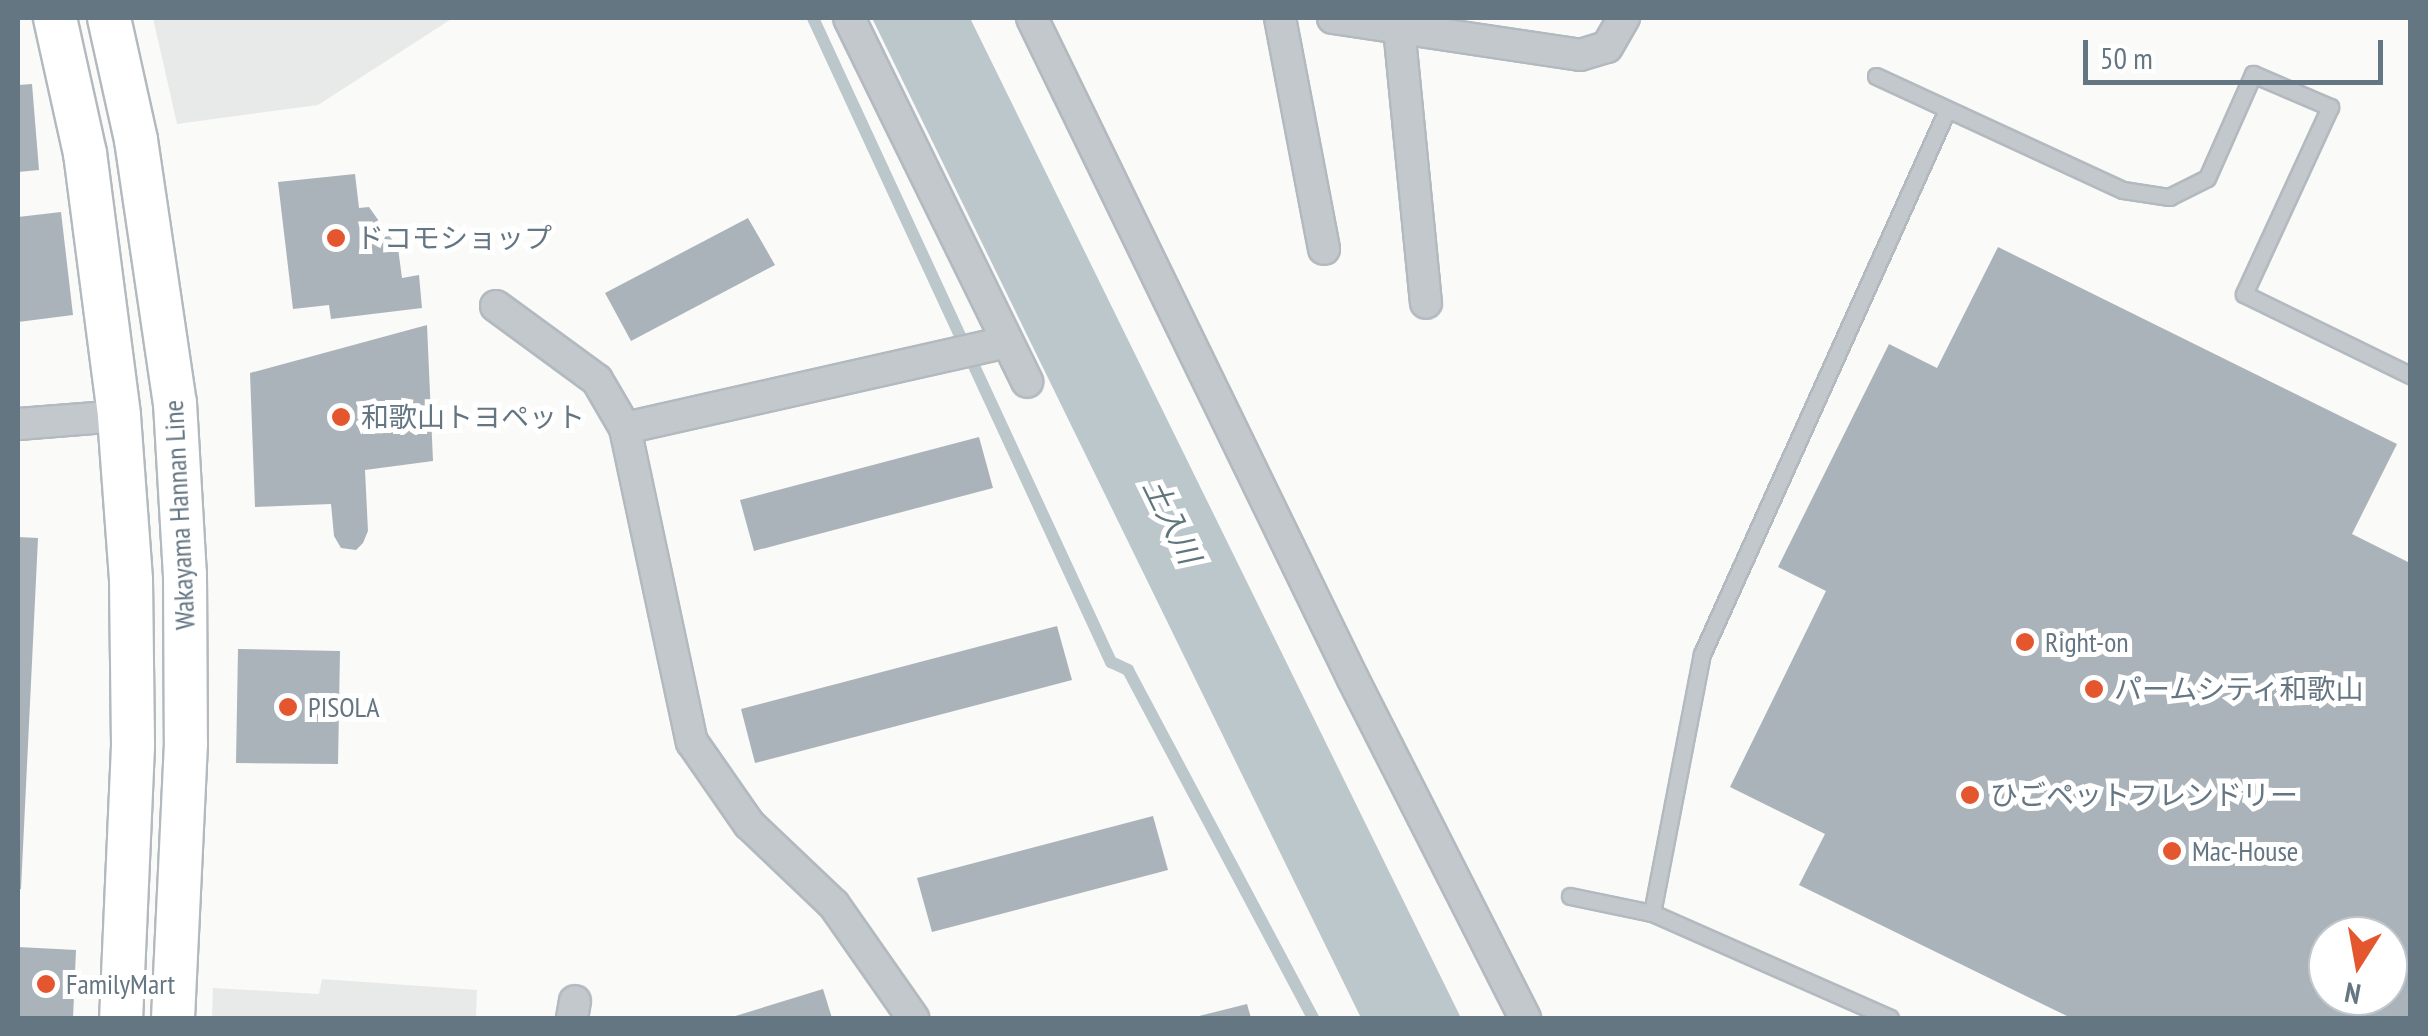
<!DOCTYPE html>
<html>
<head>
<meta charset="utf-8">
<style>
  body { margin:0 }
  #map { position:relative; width:2428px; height:1036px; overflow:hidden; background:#fafaf8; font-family:"PT Sans Narrow","Noto Sans JP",sans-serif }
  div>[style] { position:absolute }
  .built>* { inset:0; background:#e8e9e9 }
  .water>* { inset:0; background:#bbc7cb }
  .stream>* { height:12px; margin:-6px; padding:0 6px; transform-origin:6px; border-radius:6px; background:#bbc7cb }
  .building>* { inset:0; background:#aab3b9 }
  .roads { filter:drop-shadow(2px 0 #b3babf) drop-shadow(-2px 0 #b3babf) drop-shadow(0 2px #b3babf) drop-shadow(0 -2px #b3babf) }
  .service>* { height:15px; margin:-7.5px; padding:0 7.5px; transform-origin:7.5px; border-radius:7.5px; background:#c3c8cc }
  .minor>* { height:30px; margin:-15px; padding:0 15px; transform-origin:15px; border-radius:15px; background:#c3c8cc }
  .secondary>* { height:42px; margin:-21px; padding:0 21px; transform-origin:21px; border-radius:21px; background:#fff }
  .dots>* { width:28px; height:28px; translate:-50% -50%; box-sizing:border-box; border:5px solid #fff; border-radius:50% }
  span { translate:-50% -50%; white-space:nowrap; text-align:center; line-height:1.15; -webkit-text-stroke:10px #fff; paint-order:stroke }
  .poi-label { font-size:28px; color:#657683 }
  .left { translate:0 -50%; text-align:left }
  .street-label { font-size:28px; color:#657683 }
  .water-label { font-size:30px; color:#60757c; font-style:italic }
  .frame { position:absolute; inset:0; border:20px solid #657683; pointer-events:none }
  .north { position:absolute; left:2308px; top:916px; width:100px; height:100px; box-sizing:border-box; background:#fff; border:2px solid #c1c8cd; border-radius:50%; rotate:191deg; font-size:28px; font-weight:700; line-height:40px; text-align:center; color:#657683 }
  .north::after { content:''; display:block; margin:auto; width:35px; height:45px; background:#e4572e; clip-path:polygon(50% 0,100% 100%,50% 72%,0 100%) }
  .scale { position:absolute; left:2083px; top:40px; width:300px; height:45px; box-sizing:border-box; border:5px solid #657683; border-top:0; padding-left:12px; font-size:30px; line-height:35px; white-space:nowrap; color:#657683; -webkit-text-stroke:8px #fff; paint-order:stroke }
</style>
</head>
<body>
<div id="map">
  <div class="built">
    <div style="clip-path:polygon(153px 18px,453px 18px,318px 105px,177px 124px)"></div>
    <div style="clip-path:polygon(322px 979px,477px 990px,476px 1018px,212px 1018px,213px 988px,319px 994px)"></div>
  </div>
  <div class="water">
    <div style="clip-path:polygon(872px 18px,970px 18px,1461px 1018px,1361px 1018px)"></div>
  </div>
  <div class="stream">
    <div style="left:813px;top:18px;width:710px;rotate:65.17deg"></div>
    <div style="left:1111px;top:662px;width:19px;rotate:25deg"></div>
    <div style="left:1128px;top:670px;width:394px;rotate:62deg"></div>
  </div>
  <div class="building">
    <div style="clip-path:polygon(32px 84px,39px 170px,18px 172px,18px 85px)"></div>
    <div style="clip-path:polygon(355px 174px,359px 208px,369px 207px,398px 248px,402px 278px,419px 275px,422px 308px,331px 319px,329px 305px,293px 309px,278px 182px)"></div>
    <div style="clip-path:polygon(61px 212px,73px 315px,18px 322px,18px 217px)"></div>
    <div style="clip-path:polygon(748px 218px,775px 265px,631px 341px,605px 293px)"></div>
    <div style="clip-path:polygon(evenodd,1998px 247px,2397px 444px,2352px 534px,2410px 563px,2410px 1018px,2071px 1018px,1799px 885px,1825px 834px,1730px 787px,1826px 591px,1778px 567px,1889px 344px,1937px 368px,1998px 247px,2328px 936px,2388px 936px,2388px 996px,2328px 996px,2328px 936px)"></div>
    <div style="clip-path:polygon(427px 325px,433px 461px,365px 470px,368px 531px,363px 543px,356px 550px,341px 548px,334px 536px,331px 504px,255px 507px,250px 373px)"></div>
    <div style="clip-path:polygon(979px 437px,993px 488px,754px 551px,740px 500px)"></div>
    <div style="clip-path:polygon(18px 537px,38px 538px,21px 889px,18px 889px)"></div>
    <div style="clip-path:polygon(1057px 626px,1072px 680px,755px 763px,741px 709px)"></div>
    <div style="clip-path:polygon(238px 649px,340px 651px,338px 764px,236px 763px)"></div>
    <div style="clip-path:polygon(1153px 816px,1168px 870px,932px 932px,917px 878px)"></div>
    <div style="clip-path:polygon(18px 947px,76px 950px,73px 1018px,18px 1018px)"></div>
    <div style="clip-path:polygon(823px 989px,832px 1018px,729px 1018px)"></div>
    <div style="clip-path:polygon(1247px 1004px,1251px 1018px,1195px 1018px,1195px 1017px)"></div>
  </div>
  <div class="roads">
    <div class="service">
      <div style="left:1876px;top:76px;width:272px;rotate:24.8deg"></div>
      <div style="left:2123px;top:190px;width:47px;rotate:8.7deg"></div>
      <div style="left:2169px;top:197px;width:42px;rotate:-26.6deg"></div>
      <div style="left:2207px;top:178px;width:114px;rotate:-66.1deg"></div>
      <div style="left:2253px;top:74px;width:84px;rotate:23.2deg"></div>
      <div style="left:2330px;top:107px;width:206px;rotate:114.7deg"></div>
      <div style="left:2244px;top:294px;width:185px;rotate:26deg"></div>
      <div style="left:1570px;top:896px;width:84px;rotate:11.7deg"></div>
      <div style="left:1652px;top:913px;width:260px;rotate:23.8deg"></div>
      <div style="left:1652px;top:913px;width:264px;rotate:-79.1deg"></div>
      <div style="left:1702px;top:654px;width:597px;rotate:-65.75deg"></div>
    </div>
    <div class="minor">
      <div style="left:849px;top:18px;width:405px;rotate:63.9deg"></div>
      <div style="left:1032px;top:18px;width:735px;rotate:64.1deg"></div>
      <div style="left:1353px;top:679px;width:380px;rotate:63.1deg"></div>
      <div style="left:1280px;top:18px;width:235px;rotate:79.2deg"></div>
      <div style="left:1333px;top:18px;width:250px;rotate:8.5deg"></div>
      <div style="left:1580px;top:55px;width:28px;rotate:-17deg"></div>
      <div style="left:1607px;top:47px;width:34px;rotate:-60deg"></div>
      <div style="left:1399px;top:28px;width:276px;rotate:84.4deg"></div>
      <div style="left:496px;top:306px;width:125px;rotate:36.2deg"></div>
      <div style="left:597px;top:380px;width:56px;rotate:59.7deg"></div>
      <div style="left:625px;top:428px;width:321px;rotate:78deg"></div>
      <div style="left:692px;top:742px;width:100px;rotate:55.2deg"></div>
      <div style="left:749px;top:824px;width:117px;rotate:43.6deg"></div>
      <div style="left:834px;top:905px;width:138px;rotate:55deg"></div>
      <div style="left:18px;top:424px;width:101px;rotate:-4.5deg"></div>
      <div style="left:625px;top:428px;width:391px;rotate:-12.7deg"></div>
      <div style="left:572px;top:1018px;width:17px;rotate:-80deg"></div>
    </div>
    <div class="secondary">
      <div style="left:55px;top:18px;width:138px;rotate:77.5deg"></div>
      <div style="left:85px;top:153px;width:265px;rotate:82.6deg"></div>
      <div style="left:119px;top:416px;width:164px;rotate:85.8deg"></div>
      <div style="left:131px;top:580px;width:166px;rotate:89.3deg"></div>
      <div style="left:133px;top:746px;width:272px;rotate:92.5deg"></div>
      <div style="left:109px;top:18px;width:125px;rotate:77.5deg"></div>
      <div style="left:136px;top:140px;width:266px;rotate:81.6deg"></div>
      <div style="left:175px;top:403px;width:171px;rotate:86.7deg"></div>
      <div style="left:185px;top:574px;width:169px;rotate:89.7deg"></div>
      <div style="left:186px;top:743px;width:275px;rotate:92.7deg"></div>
    </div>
  </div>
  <div class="dots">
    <div style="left:336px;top:238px;background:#e4572e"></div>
    <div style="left:341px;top:417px;background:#e4572e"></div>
    <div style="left:2025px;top:642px;background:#e4572e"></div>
    <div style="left:2094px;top:689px;background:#e4572e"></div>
    <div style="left:288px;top:707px;background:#e4572e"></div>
    <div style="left:1970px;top:795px;background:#e4572e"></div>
    <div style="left:2172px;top:851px;background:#e4572e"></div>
    <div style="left:46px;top:984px;background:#e4572e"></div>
  </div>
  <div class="poi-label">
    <span class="left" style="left:356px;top:238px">ドコモショップ</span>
    <span class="left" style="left:361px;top:417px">和歌山トヨペット</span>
    <span class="left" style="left:2045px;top:642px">Right-on</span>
    <span class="left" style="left:2114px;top:689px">パームシティ和歌山</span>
    <span class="left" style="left:308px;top:707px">PISOLA</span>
    <span class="left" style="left:1990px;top:795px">ひごペットフレンドリー</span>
    <span class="left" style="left:2192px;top:851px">Mac-House</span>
    <span class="left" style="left:66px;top:984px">FamilyMart</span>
  </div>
  <div class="street-label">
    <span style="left:179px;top:515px;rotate:-93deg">Wakayama Hannan Line</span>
  </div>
  <div class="water-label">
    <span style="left:1172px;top:521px;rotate:64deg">土入川</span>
  </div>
  <div class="frame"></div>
  <div class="north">N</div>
  <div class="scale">50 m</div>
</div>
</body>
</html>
